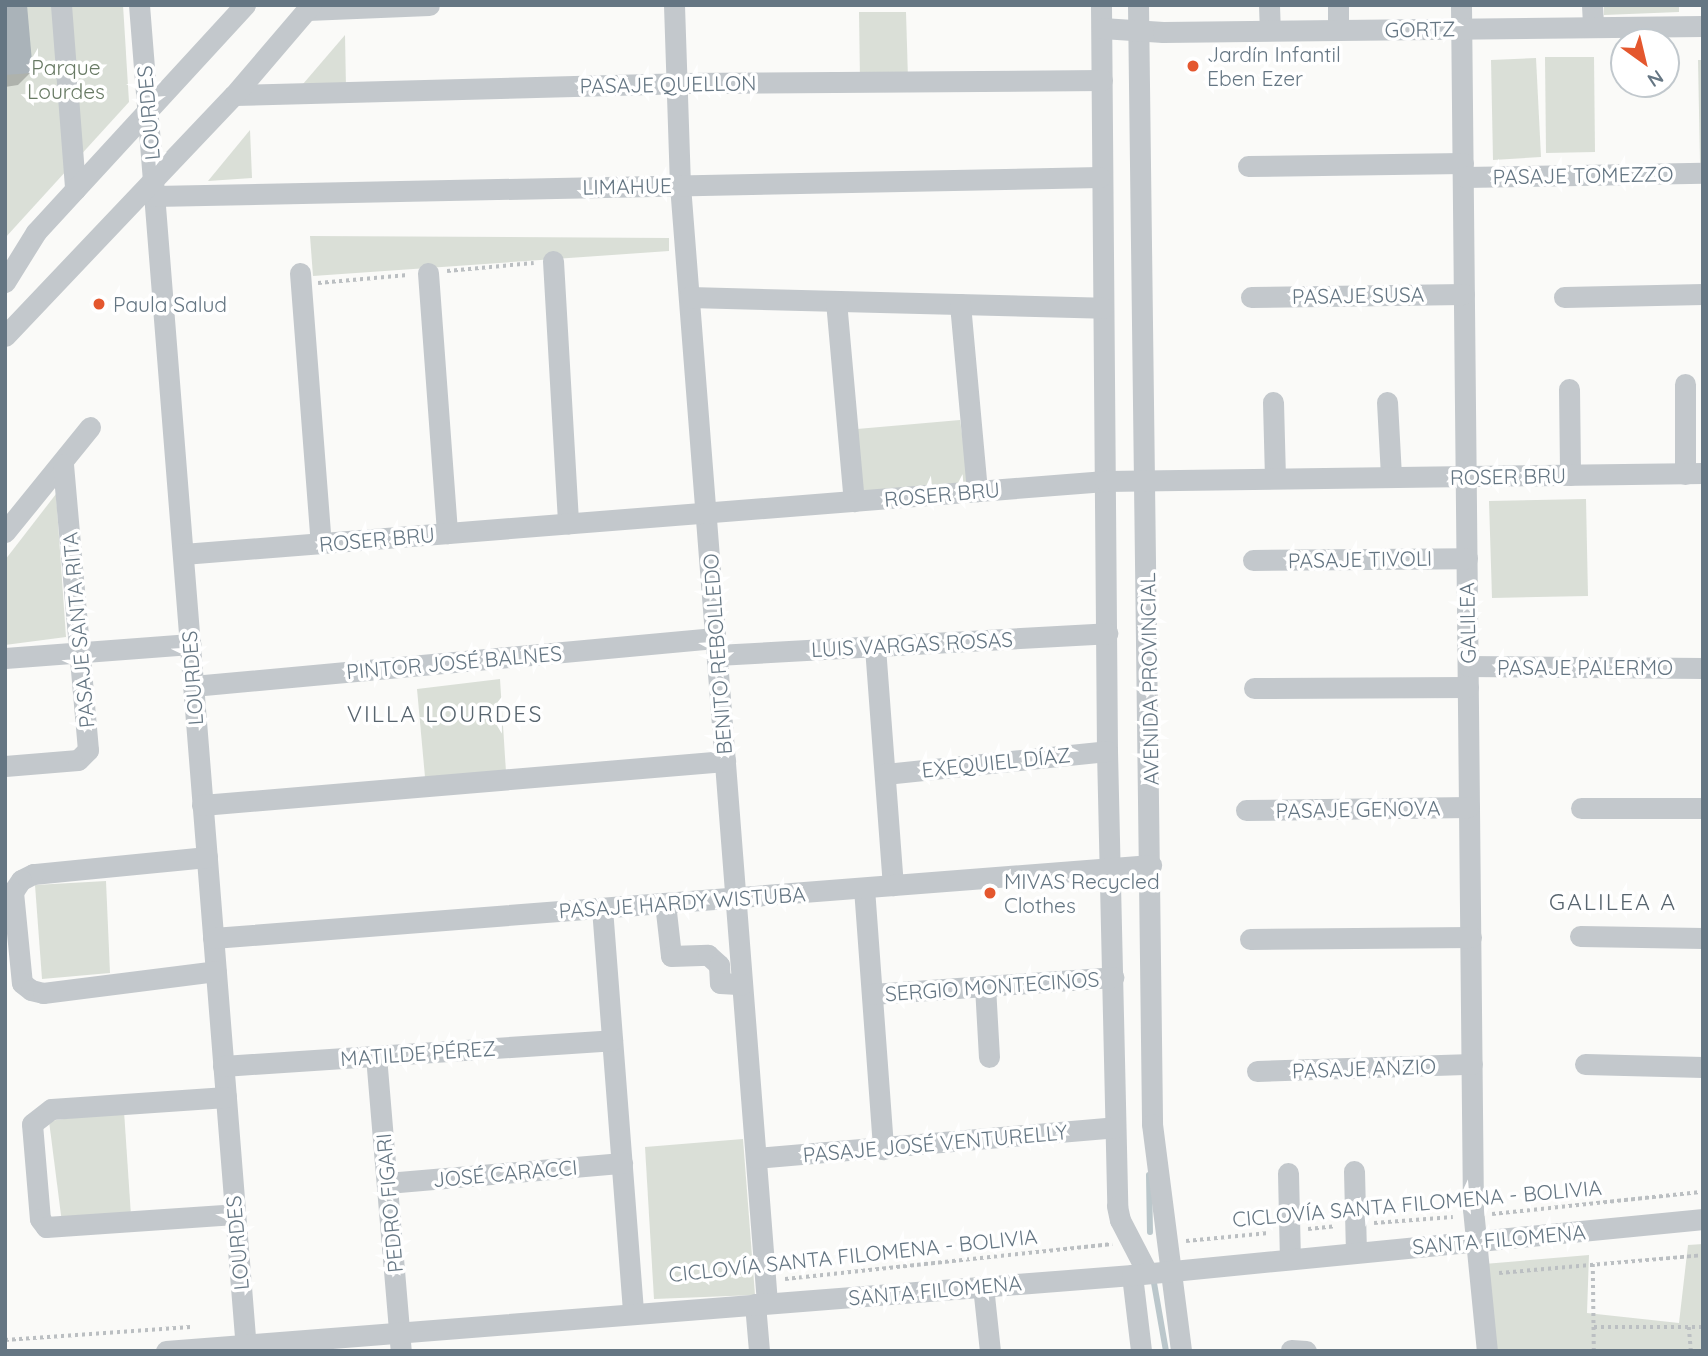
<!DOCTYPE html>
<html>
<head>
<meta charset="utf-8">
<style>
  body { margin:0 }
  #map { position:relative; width:1708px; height:1356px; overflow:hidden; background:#fafaf8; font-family:Quicksand,sans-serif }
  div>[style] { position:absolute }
  .green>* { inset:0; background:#dadfd7 }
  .shadow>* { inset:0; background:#0003 }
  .stream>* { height:6px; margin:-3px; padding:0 3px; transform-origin:3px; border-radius:3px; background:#bbc7cb }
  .building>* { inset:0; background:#aab3b9 }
  .path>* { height:3.5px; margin-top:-1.75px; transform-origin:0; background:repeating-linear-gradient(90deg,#bbbfc2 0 3.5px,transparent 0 7px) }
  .minor>* { height:21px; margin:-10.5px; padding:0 10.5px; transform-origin:10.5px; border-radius:10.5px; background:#c3c8cc }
  .dots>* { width:19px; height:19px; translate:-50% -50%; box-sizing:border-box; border:4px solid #fff; border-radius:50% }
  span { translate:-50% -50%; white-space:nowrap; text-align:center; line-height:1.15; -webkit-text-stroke:7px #fff; paint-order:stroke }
  .street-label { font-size:21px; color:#657683 }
  .poi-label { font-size:21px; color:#657683 }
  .left { translate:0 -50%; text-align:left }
  .park-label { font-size:21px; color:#687a64 }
  .neighbourhood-label { font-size:23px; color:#57646e; letter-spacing:2px }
  .frame { position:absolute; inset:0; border:7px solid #657683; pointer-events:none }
  .north { position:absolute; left:1610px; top:28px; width:70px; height:70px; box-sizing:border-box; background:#fff; border:2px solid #c1c8cd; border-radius:50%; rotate:146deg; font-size:19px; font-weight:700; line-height:28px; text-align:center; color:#657683 }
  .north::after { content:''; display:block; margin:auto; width:24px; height:32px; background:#e4572e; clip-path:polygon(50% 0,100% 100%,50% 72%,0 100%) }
</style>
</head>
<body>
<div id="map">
  <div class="green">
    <div style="clip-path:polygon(5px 5px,123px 5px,129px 102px,5px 238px)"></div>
    <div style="clip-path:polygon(1604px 5px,1679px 5px,1679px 12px,1604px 15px)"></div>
    <div style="clip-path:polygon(859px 12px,906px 12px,908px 79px,860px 81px)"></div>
    <div style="clip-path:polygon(345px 35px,346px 88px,297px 91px)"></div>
    <div style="clip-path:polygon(1545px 57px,1594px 57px,1595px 152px,1546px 153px)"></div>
    <div style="clip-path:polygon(1536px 58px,1541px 157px,1493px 160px,1491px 60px)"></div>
    <div style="clip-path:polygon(1698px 60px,1703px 60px,1703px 163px,1700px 163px)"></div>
    <div style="clip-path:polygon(250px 130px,252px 178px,208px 181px)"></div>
    <div style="clip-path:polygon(310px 236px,669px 238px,669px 251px,313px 276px)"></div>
    <div style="clip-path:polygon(960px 420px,969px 482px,861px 493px,857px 429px)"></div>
    <div style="clip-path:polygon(56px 494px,66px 637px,5px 645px,5px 560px)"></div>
    <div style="clip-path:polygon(1586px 499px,1588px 596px,1492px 598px,1489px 501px)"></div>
    <div style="clip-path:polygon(500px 679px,506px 772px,425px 777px,417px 689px)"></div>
    <div style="clip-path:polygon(106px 881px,110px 973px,42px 979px,35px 885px)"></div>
    <div style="clip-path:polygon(124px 1111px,131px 1216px,62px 1223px,49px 1121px)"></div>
    <div style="clip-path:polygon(743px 1139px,755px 1295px,654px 1299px,645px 1147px)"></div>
    <div style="clip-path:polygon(1703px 1244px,1703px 1351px,1494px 1351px,1484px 1264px,1589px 1255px,1587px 1313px,1679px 1323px,1688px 1245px)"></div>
  </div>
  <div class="shadow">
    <div style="clip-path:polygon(5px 5px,31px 72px,18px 85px,5px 87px)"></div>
  </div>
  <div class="stream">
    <div style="left:1149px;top:1175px;width:57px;rotate:89deg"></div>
    <div style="left:1154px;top:1283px;width:69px;rotate:80deg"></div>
  </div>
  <div class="building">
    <div style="clip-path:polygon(5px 5px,27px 5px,33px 73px,5px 75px)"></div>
  </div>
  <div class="path">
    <div style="left:447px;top:271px;width:87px;rotate:-5.3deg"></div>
    <div style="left:318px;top:283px;width:90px;rotate:-5.1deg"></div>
    <div style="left:1492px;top:1214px;width:212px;rotate:-6deg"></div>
    <div style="left:1374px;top:1223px;width:79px;rotate:-4.3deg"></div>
    <div style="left:1308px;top:1229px;width:27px;rotate:-6deg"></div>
    <div style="left:1186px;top:1241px;width:83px;rotate:-5.5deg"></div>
    <div style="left:1593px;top:1264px;width:87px;rotate:89.3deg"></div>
    <div style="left:1499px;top:1273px;width:205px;rotate:-5deg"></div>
    <div style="left:785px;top:1279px;width:329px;rotate:-6.1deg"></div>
    <div style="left:1594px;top:1327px;width:109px"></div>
    <div style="left:1689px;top:1327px;width:24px;rotate:85deg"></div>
    <div style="left:5px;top:1340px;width:186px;rotate:-4deg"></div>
  </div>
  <div class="minor">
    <div style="left:61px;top:5px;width:185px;rotate:85.6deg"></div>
    <div style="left:139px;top:5px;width:1350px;rotate:85.45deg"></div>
    <div style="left:674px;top:5px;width:180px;rotate:88.1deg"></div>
    <div style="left:680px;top:185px;width:1121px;rotate:85.55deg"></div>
    <div style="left:1101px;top:5px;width:746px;rotate:89.54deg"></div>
    <div style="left:1107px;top:751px;width:455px;rotate:88.7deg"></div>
    <div style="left:1117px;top:1206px;width:14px;rotate:78deg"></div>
    <div style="left:1120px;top:1220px;width:59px;rotate:62.6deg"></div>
    <div style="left:1138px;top:5px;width:1119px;rotate:89.28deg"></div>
    <div style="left:1152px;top:1124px;width:229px;rotate:82.7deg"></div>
    <div style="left:1269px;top:5px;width:25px;rotate:88deg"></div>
    <div style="left:1338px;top:5px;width:25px;rotate:90deg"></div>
    <div style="left:1461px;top:5px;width:1204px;rotate:89.43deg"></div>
    <div style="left:1473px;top:1209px;width:143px;rotate:84.4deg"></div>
    <div style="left:1592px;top:5px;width:22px;rotate:87deg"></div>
    <div style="left:307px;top:10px;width:122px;rotate:-2.3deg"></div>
    <div style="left:1102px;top:28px;width:61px;rotate:3.8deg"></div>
    <div style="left:1163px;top:32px;width:540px;rotate:-0.64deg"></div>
    <div style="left:234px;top:95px;width:445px;rotate:-1.5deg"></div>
    <div style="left:679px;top:83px;width:423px;rotate:-0.4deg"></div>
    <div style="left:1248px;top:166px;width:215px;rotate:-0.8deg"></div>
    <div style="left:1464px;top:177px;width:239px;rotate:-1deg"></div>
    <div style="left:154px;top:196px;width:946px;rotate:-1.15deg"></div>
    <div style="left:553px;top:261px;width:263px;rotate:86.7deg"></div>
    <div style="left:300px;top:273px;width:271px;rotate:85.6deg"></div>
    <div style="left:428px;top:273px;width:261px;rotate:85.8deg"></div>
    <div style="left:5px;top:282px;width:59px;rotate:-58.2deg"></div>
    <div style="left:36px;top:232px;width:309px;rotate:-47.4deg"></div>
    <div style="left:689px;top:297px;width:414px;rotate:1.5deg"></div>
    <div style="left:1251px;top:297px;width:213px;rotate:-0.8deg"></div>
    <div style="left:1564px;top:297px;width:139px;rotate:-1.2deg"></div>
    <div style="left:836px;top:301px;width:201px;rotate:84.9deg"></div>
    <div style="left:960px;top:304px;width:188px;rotate:84.8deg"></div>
    <div style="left:5px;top:336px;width:332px;rotate:-46.5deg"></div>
    <div style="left:234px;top:95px;width:118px;rotate:-49.5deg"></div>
    <div style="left:1685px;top:384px;width:90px;rotate:90deg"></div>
    <div style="left:1569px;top:389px;width:86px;rotate:89.3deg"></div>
    <div style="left:1273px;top:402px;width:76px;rotate:88.5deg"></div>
    <div style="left:1387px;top:402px;width:75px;rotate:86.9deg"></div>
    <div style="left:5px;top:532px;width:135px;rotate:-51deg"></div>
    <div style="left:183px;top:554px;width:925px;rotate:-4.53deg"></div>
    <div style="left:1105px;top:481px;width:598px;rotate:-0.77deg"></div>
    <div style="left:1253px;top:560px;width:214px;rotate:-0.5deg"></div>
    <div style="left:875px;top:647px;width:239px;rotate:85.7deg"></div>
    <div style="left:717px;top:655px;width:391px;rotate:-3.2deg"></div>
    <div style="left:5px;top:658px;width:186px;rotate:-4.3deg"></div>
    <div style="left:1468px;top:666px;width:235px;rotate:0.5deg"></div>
    <div style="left:193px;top:686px;width:524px;rotate:-5.25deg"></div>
    <div style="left:1254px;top:688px;width:214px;rotate:-0.3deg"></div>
    <div style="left:5px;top:766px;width:73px;rotate:-4.7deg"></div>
    <div style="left:78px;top:760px;width:14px;rotate:-45deg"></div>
    <div style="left:88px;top:750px;width:287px;rotate:-95deg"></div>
    <div style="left:885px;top:774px;width:223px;rotate:-5.9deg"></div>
    <div style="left:202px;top:805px;width:525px;rotate:-4.81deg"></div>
    <div style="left:1581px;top:808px;width:122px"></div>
    <div style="left:1246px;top:810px;width:223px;rotate:-0.8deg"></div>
    <div style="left:207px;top:857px;width:175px;rotate:174.4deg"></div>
    <div style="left:33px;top:874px;width:13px;rotate:153deg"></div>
    <div style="left:21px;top:880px;width:14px;rotate:124deg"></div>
    <div style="left:13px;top:892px;width:91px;rotate:84.4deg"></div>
    <div style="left:22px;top:983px;width:11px;rotate:38deg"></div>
    <div style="left:31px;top:990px;width:12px;rotate:14deg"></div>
    <div style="left:43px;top:993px;width:174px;rotate:-7.2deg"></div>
    <div style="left:864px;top:888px;width:262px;rotate:85.8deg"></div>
    <div style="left:665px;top:903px;width:53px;rotate:83.5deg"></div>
    <div style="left:671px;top:956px;width:37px;rotate:-2deg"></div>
    <div style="left:708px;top:955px;width:15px;rotate:42deg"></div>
    <div style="left:719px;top:965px;width:18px;rotate:87deg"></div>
    <div style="left:720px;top:983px;width:22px;rotate:3deg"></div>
    <div style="left:602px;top:908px;width:406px;rotate:85.6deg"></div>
    <div style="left:1580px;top:936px;width:123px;rotate:0.9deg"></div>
    <div style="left:213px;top:938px;width:941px;rotate:-4.45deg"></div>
    <div style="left:1250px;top:939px;width:221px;rotate:-0.5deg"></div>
    <div style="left:985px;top:986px;width:71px;rotate:86.8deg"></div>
    <div style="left:872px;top:994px;width:242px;rotate:-4deg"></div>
    <div style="left:376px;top:1056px;width:296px;rotate:85.2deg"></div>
    <div style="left:1585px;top:1064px;width:118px;rotate:1.5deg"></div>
    <div style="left:223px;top:1066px;width:390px;rotate:-3.8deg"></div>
    <div style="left:1257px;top:1071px;width:215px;rotate:-1.9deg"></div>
    <div style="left:226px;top:1097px;width:175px;rotate:176.1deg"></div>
    <div style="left:51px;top:1109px;width:24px;rotate:142deg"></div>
    <div style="left:32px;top:1124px;width:95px;rotate:85.2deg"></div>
    <div style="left:40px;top:1219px;width:10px;rotate:53deg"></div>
    <div style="left:46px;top:1227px;width:189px;rotate:-3.9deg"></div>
    <div style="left:756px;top:1158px;width:360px;rotate:-4.9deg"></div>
    <div style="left:1354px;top:1171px;width:81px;rotate:88.6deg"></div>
    <div style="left:1288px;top:1173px;width:86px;rotate:88.7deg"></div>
    <div style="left:387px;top:1183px;width:236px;rotate:-4.9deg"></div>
    <div style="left:1132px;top:1275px;width:77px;rotate:83.2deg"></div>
    <div style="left:983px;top:1286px;width:65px;rotate:83.9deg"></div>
    <div style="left:755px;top:1304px;width:47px;rotate:85.1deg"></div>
    <div style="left:1291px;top:1350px;width:15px;rotate:4deg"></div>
    <div style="left:166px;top:1351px;width:969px;rotate:-4.5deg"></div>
    <div style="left:1132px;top:1275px;width:574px;rotate:-5.6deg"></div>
  </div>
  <div class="dots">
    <div style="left:1193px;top:66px;background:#e4572e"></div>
    <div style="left:99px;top:304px;background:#e4572e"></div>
    <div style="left:990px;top:893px;background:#e4572e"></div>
  </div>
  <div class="street-label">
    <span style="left:1420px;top:29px;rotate:-1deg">GORTZ</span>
    <span style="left:668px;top:84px;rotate:-1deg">PASAJE QUELLON</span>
    <span style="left:148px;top:113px;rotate:-95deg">LOURDES</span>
    <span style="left:1583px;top:175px;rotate:-1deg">PASAJE TOMEZZO</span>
    <span style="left:627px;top:186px;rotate:-1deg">LIMAHUE</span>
    <span style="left:1358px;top:295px;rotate:-1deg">PASAJE SUSA</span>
    <span style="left:1508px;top:476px;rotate:-1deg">ROSER BRU</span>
    <span style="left:942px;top:494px;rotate:-5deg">ROSER BRU</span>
    <span style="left:377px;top:539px;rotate:-5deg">ROSER BRU</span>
    <span style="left:1360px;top:559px;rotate:-1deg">PASAJE TIVOLI</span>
    <span style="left:1467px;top:623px;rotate:-91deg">GALILEA</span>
    <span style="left:78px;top:630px;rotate:-95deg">PASAJE SANTA RITA</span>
    <span style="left:912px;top:644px;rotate:-3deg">LUIS VARGAS ROSAS</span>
    <span style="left:717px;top:654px;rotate:-94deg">BENITO REBOLLEDO</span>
    <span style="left:454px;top:662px;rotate:-5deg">PINTOR JOSÉ BALNES</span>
    <span style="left:1585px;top:667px">PASAJE PALERMO</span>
    <span style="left:192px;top:678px;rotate:-94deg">LOURDES</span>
    <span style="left:1149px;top:679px;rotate:-91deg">AVENIDA PROVINCIAL</span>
    <span style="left:996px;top:762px;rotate:-6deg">EXEQUIEL DÍAZ</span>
    <span style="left:1358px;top:809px;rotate:-1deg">PASAJE GENOVA</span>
    <span style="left:682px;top:902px;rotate:-4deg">PASAJE HARDY WISTUBA</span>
    <span style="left:992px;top:986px;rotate:-4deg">SERGIO MONTECINOS</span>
    <span style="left:418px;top:1053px;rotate:-4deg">MATILDE PÉREZ</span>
    <span style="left:1364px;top:1068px;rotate:-2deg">PASAJE ANZIO</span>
    <span style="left:935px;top:1143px;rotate:-5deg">PASAJE JOSÉ VENTURELLY</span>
    <span style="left:505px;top:1173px;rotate:-5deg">JOSÉ CARACCI</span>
    <span style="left:389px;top:1203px;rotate:-95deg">PEDRO FIGARI</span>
    <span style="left:1417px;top:1203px;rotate:-5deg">CICLOVÍA SANTA FILOMENA - BOLIVIA</span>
    <span style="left:1499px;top:1239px;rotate:-5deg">SANTA FILOMENA</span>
    <span style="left:237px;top:1243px;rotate:-95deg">LOURDES</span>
    <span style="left:853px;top:1255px;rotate:-6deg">CICLOVÍA SANTA FILOMENA - BOLIVIA</span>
    <span style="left:935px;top:1290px;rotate:-5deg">SANTA FILOMENA</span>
  </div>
  <div class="poi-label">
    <span class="left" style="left:1207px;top:66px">Jardín Infantil<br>Eben Ezer</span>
    <span class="left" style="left:113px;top:304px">Paula Salud</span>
    <span class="left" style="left:1004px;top:893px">MIVAS Recycled<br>Clothes</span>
  </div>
  <div class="park-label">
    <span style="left:66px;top:79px">Parque<br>Lourdes</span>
  </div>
  <div class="neighbourhood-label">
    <span style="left:445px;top:714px">VILLA LOURDES</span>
    <span style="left:1613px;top:902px">GALILEA A</span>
  </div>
  <div class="frame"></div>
  <div class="north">N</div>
</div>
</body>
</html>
